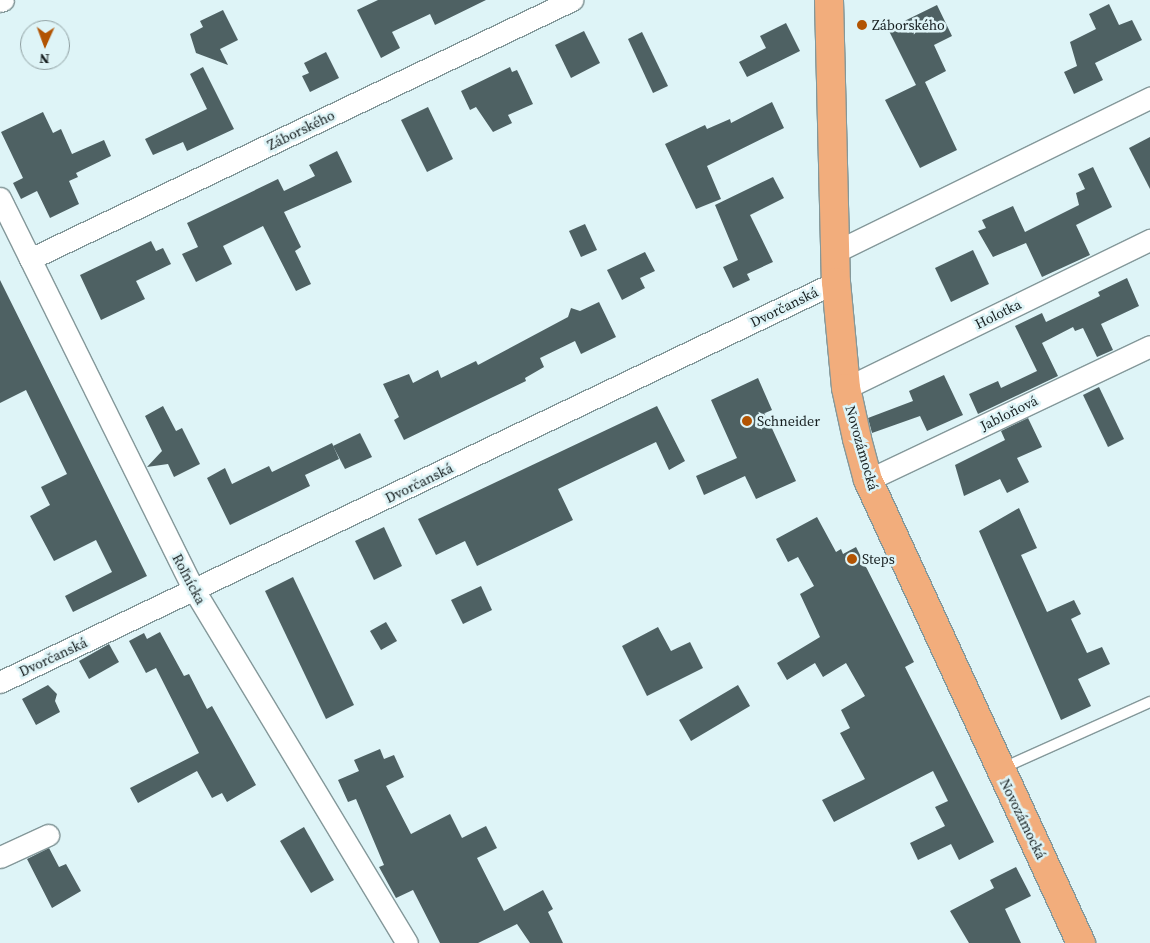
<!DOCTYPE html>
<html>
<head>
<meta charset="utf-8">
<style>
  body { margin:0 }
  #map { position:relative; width:1150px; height:943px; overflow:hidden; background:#def4f7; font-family:"Source Serif 4",serif }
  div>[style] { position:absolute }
  .building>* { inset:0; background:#4e6163 }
  .roads { filter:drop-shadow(1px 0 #84989a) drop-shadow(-1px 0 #84989a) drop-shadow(0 1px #84989a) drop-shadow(0 -1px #84989a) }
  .lane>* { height:10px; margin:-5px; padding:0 5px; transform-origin:5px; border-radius:5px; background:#fff }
  .street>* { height:21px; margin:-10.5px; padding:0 10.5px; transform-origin:10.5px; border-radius:10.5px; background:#fff }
  .primary>* { height:28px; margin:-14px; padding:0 14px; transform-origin:14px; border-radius:14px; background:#f2ad7c }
  .dots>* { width:14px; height:14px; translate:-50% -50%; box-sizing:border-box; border:2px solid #def4f7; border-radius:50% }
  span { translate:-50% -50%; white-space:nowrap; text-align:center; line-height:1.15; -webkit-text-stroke:5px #def4f7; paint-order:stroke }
  .poi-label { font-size:14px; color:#151d1e }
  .left { translate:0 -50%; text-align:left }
  .street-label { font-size:14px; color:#151d1e }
  .north { position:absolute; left:20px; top:20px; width:50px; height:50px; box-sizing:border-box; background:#def4f7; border:1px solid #8e9ea0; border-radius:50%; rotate:182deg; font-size:14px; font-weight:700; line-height:20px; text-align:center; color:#151d1e }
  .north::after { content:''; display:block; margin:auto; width:18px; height:22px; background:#b25403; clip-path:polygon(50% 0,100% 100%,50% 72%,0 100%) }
</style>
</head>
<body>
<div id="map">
  <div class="building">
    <div style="clip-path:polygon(378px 0,486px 0,435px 25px,430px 14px,392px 32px,400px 48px,381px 58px,357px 10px)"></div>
    <div style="clip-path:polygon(1109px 4px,1119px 25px,1132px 20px,1142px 40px,1095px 63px,1103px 80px,1074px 94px,1064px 72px,1077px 66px,1070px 42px,1096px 29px,1089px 14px)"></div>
    <div style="clip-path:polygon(937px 5px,952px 36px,934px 45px,946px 71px,925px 82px,957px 150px,920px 168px,885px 100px,916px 85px,888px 29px)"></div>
    <div style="clip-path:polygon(223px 10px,238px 40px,220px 49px,228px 65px,196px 53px,190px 34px,203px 27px,200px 21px)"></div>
    <div style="clip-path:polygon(786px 23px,800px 51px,747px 77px,739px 62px,766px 48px,760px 36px)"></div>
    <div style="clip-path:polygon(584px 31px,600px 63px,571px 78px,555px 45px)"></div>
    <div style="clip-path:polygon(642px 32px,668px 86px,653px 93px,628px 39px)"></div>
    <div style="clip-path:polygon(326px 52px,339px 78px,310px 92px,302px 76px,309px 73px,304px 63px)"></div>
    <div style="clip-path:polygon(203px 67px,234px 129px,187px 151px,183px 142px,153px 155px,145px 139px,207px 109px,190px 74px)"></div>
    <div style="clip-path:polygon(510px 67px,512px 72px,517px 70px,533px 104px,508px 115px,512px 123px,493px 132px,476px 107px,470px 110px,461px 91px)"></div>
    <div style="clip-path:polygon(772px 102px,784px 128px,707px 166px,721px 199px,696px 209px,665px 144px,705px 125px,707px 129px,730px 119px,731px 123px)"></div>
    <div style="clip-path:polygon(428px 107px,453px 159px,427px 172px,401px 120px)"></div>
    <div style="clip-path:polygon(43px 112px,53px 133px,61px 129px,72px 154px,104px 140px,111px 156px,76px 173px,78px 177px,69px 181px,79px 204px,50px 218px,37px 191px,21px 199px,13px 183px,23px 178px,1px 132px)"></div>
    <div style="clip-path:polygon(1150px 137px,1150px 189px,1129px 148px)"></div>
    <div style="clip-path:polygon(337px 151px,352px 182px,284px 212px,301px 247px,295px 251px,311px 284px,296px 291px,263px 226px,223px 246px,232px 264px,196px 282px,182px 254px,198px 247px,187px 223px,278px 179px,284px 191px,315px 176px,309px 165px)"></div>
    <div style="clip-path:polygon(1093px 167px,1112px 207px,1076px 225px,1090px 255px,1042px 277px,1026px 243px,993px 257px,978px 231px,986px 228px,982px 220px,1013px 206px,1025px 232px,1079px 205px,1076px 193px,1085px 189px,1078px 174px)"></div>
    <div style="clip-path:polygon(773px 177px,784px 198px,750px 215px,773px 262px,747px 274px,750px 280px,733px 288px,723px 267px,738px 260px,715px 205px)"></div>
    <div style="clip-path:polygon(585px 224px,597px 250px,581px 257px,569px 231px)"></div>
    <div style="clip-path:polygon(151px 241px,156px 251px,163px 248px,171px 264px,136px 281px,145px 299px,101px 320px,80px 275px)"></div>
    <div style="clip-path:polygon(973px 250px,989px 284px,951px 302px,935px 268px)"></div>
    <div style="clip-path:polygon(645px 252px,655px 271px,640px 278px,645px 288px,622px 300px,607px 270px)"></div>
    <div style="clip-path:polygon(1127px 278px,1139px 306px,1101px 324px,1113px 350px,1097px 357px,1083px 328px,1075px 331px,1073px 327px,1042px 343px,1058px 376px,978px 414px,969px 394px,998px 381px,1001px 388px,1037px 371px,1015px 326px,1042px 313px,1046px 322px,1100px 296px,1098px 292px)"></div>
    <div style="clip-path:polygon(0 280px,147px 576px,73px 612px,65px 596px,112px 572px,96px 540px,54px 561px,30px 516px,50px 505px,41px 487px,67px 474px,26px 390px,0 403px)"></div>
    <div style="clip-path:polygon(599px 302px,616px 337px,581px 354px,575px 341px,540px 358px,544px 367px,525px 378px,526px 381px,404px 440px,394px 420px,399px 417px,383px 384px,409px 374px,413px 383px,438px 370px,441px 378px,476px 361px,478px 365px,568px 317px,571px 308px,580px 311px)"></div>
    <div style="clip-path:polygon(944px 375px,963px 415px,927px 431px,920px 416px,872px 433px,868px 418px,913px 401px,909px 391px)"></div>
    <div style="clip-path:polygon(758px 378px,772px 410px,765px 413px,796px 481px,756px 499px,745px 476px,704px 495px,696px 476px,737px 458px,711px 400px)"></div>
    <div style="clip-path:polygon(1099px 387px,1124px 439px,1108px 447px,1083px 395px)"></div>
    <div style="clip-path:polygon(163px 406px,176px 431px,182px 428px,200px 464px,174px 477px,168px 464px,147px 467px,162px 451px,145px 416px)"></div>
    <div style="clip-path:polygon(657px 406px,685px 461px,669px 470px,656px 442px,558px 489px,573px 520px,477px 566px,465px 541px,436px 555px,418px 519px)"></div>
    <div style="clip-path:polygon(1028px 418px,1042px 447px,1017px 458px,1029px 482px,1007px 493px,1000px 479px,964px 496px,955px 465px,1005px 440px,1001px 431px)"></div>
    <div style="clip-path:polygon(360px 433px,372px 457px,345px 469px,333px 446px)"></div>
    <div style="clip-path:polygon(332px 443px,339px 459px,305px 475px,310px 486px,230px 525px,207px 478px,225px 468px,232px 484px,269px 466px,272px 472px)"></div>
    <div style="clip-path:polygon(1019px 508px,1037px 548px,1021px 555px,1047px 612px,1074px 600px,1081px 614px,1071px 619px,1087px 653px,1102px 647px,1110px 664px,1078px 679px,1091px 706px,1061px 720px,979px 531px)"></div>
    <div style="clip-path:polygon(817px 517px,836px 552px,841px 549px,843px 554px,856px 547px,914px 662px,905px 667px,994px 842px,959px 860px,951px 844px,918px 860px,910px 843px,945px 826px,935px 807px,948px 801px,933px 771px,834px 822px,822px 800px,865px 779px,840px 733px,850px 728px,841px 710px,865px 696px,846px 663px,823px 677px,815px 663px,787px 680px,777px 663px,820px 637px,800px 594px,814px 586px,798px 557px,788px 562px,776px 539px)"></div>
    <div style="clip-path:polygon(384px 527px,402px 566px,374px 580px,355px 541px)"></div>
    <div style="clip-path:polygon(293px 577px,354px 705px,326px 719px,265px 591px)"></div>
    <div style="clip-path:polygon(481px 586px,492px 610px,463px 624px,451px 600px)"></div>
    <div style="clip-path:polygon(386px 622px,397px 641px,381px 650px,370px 631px)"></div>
    <div style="clip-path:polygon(658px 627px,671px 651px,690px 642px,703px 668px,647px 696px,622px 646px)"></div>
    <div style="clip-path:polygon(160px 632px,184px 676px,189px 674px,207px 709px,212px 706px,256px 785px,227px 802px,222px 793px,212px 798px,197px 771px,138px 803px,130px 788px,199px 753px,156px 668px,146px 673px,129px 641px,144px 633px,147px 639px)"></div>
    <div style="clip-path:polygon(109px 644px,119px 662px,89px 679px,79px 661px)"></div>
    <div style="clip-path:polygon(48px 685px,57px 694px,55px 701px,60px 712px,36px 725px,22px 699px)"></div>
    <div style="clip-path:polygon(738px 685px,750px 706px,691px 741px,679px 720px)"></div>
    <div style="clip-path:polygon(380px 749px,384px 759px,394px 755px,404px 777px,386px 786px,411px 834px,450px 814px,462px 838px,486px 826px,497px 848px,477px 858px,504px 911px,543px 890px,553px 909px,548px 912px,563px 943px,530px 943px,517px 924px,478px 943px,440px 943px,413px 890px,396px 898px,379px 867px,384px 865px,356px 799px,348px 802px,338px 780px,359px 771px,354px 760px)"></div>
    <div style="clip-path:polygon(304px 827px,334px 880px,311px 893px,280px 841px)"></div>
    <div style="clip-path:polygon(49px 848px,59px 867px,66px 864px,81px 891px,52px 908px,27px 859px)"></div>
    <div style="clip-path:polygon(1016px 867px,1031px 896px,1005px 909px,1021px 943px,969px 943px,950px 911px,994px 888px,990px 880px)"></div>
  </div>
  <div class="roads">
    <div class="lane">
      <div style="left:1003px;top:768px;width:161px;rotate:-24.2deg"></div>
    </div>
    <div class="street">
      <div style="left:0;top:1px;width:3px;rotate:-18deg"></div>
      <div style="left:0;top:198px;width:437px;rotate:63.7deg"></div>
      <div style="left:194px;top:590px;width:412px;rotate:58.9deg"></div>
      <div style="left:835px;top:252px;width:351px;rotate:-26.1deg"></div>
      <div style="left:30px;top:259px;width:601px;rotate:-25.54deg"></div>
      <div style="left:846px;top:388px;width:338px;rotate:-26deg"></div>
      <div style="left:868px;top:480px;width:312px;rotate:-25.4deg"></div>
      <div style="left:0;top:682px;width:927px;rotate:-25.57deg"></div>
      <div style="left:0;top:857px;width:53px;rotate:-24.6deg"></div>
    </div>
    <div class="primary">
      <div style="left:829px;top:0;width:282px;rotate:88.6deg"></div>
      <div style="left:836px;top:282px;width:106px;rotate:84.6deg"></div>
      <div style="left:846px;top:388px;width:52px;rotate:77.8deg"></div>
      <div style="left:857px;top:439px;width:42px;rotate:75deg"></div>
      <div style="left:868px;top:480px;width:510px;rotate:65.3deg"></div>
    </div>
  </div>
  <div class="dots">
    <div style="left:862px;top:25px;background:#b25403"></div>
    <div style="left:747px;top:421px;background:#b25403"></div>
    <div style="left:852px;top:559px;background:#b25403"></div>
  </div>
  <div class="poi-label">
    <span class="left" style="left:872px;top:25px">Záborského</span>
    <span class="left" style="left:757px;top:421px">Schneider</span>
    <span class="left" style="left:862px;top:559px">Steps</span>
  </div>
  <div class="street-label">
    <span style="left:301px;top:130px;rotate:-26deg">Záborského</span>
    <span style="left:784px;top:307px;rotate:-26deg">Dvorčanská</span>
    <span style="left:998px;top:314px;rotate:-26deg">Holotka</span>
    <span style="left:1009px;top:413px;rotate:-26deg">Jabloňová</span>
    <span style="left:862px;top:448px;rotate:74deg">Novozámocká</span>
    <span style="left:419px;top:483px;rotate:-26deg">Dvorčanská</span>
    <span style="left:189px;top:579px;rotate:62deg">Roľnícka</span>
    <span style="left:53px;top:657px;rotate:-25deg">Dvorčanská</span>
    <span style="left:1023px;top:819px;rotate:64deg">Novozámocká</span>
  </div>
  <div class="north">N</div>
</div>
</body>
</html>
